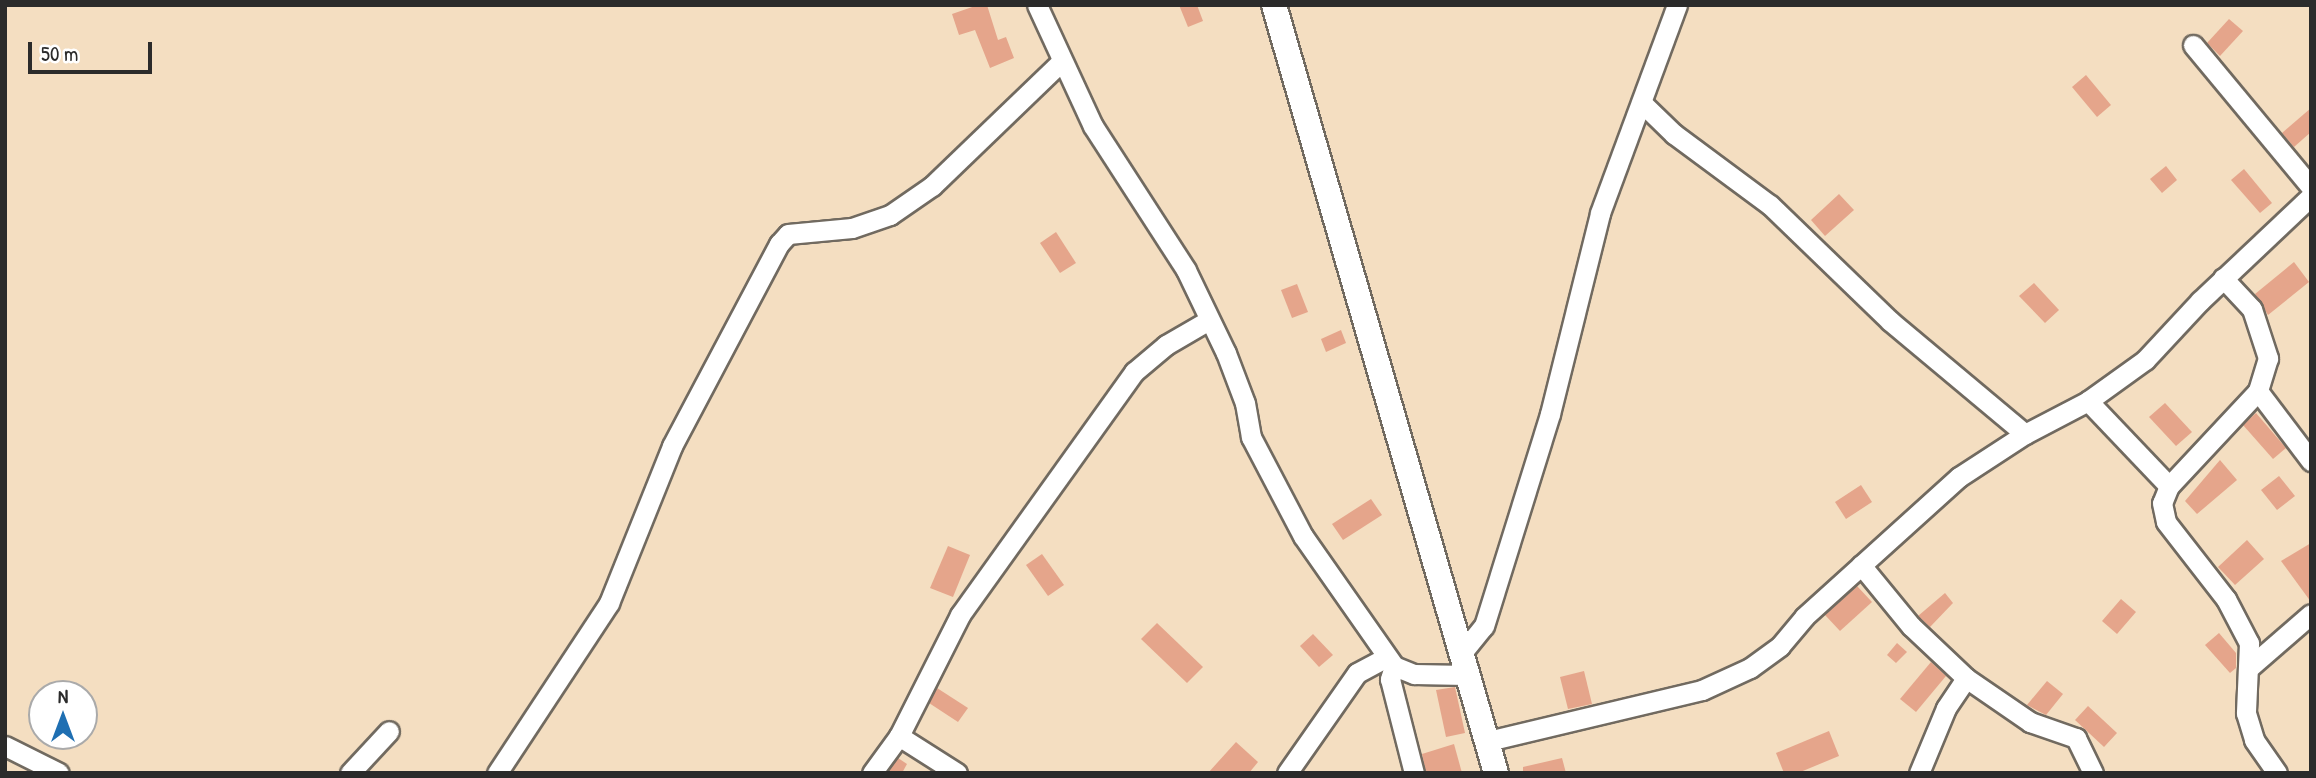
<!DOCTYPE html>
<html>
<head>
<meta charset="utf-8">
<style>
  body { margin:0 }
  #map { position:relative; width:2316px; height:778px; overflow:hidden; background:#f4dec1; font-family:"Patrick Hand",sans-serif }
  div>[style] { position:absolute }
  .building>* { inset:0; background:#e5a58b }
  .roads { filter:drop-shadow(2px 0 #716a60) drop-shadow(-2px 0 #716a60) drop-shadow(0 2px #716a60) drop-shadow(0 -2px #716a60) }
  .minor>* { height:19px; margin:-9.5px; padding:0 9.5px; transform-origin:9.5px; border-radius:9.5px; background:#fff }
  .tertiary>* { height:24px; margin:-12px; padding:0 12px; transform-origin:12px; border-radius:12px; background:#fff }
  span { translate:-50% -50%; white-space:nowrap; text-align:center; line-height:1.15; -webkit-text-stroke:6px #fff; paint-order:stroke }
  .frame { position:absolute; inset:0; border:7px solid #2b2b2b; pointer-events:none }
  .north { position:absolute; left:28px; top:680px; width:70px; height:70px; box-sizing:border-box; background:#fff; border:2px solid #aaa; border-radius:50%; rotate:0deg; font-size:19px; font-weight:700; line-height:28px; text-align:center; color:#2b2b2b }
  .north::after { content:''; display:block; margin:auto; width:24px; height:32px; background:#1f6fb2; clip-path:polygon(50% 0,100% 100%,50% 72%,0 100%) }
  .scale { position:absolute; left:28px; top:42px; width:124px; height:32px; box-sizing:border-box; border:4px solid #2b2b2b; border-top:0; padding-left:9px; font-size:21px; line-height:24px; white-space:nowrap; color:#2b2b2b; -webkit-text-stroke:5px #fff; paint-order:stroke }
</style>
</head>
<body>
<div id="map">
  <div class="building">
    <div style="clip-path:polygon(978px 5px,987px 5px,998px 40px,1006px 37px,1014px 58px,990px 68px,975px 30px,959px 35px,952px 14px)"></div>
    <div style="clip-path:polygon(1179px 5px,1197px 5px,1203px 21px,1188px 27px)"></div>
    <div style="clip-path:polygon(2229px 19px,2243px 31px,2220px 56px,2207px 43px)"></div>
    <div style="clip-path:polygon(2086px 75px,2111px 105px,2097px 117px,2072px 87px)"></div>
    <div style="clip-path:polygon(2311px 108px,2311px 132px,2294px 147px,2282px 133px)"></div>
    <div style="clip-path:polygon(2166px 166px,2177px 180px,2162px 193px,2150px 179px)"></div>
    <div style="clip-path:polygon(2244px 169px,2272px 203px,2260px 213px,2231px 180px)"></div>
    <div style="clip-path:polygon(1839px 194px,1854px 210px,1825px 236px,1811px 220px)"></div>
    <div style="clip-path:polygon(1056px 232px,1076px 263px,1060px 273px,1040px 243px)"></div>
    <div style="clip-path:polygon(2294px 262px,2309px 282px,2268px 315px,2255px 294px)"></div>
    <div style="clip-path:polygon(2034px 283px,2059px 310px,2045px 323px,2019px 296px)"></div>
    <div style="clip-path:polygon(1297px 284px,1308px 312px,1292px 318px,1281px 290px)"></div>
    <div style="clip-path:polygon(1341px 330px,1346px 343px,1326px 352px,1321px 339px)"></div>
    <div style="clip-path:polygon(2165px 403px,2192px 432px,2176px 446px,2149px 417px)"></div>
    <div style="clip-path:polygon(2256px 413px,2286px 448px,2273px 459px,2243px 425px)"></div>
    <div style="clip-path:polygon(2220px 460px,2237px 480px,2197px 514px,2185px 501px)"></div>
    <div style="clip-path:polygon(2279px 476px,2295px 496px,2277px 510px,2261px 490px)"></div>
    <div style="clip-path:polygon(1861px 485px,1872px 502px,1846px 519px,1835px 502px)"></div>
    <div style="clip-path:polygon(1371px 499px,1382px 515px,1343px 540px,1332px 524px)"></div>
    <div style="clip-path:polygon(2247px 540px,2264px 559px,2235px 585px,2218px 567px)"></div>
    <div style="clip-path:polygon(2311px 543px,2311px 602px,2281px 561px)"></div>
    <div style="clip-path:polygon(948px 546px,970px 555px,953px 597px,930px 588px)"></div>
    <div style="clip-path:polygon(1042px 554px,1064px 585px,1048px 596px,1026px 565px)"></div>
    <div style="clip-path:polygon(1857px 586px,1872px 602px,1840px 631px,1825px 615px)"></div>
    <div style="clip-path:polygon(1945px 593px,1953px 603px,1930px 627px,1918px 616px)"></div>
    <div style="clip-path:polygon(2121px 599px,2136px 612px,2117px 634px,2102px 621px)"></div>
    <div style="clip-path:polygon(1157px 623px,1203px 667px,1187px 683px,1141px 639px)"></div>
    <div style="clip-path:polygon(2219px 633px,2236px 653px,2236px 668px,2230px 673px,2205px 645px)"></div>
    <div style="clip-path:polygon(1313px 634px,1333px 655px,1319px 667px,1300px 646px)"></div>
    <div style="clip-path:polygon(1897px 643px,1907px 652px,1896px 663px,1887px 655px)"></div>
    <div style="clip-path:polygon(1931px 662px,1946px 676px,1916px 712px,1900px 699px)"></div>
    <div style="clip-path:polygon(1584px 671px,1592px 704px,1568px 709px,1560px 677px)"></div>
    <div style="clip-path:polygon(2047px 681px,2063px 694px,2046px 715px,2027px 705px)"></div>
    <div style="clip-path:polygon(1455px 687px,1465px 733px,1446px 737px,1436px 690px)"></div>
    <div style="clip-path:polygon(937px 688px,968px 708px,958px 722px,929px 703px)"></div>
    <div style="clip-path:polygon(2088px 706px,2117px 733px,2104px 747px,2075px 720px)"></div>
    <div style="clip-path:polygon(1829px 731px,1839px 756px,1798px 773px,1784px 773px,1776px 753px)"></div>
    <div style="clip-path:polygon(1236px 742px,1258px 762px,1249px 773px,1208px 773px)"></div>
    <div style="clip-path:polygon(1454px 744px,1462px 773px,1426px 773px,1422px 754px)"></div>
    <div style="clip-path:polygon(898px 758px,907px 764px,902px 773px,887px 773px)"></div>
    <div style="clip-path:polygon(1562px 758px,1566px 773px,1523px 773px,1523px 767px)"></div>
  </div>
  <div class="roads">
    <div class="minor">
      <div style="left:1037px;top:5px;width:133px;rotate:65.2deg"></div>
      <div style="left:1093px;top:126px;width:171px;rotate:57.1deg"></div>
      <div style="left:1186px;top:270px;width:92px;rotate:64.3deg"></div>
      <div style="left:1226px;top:353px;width:53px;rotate:69.2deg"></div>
      <div style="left:1245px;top:403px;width:35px;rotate:80deg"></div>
      <div style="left:1251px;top:437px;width:112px;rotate:62.3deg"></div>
      <div style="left:1303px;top:536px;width:159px;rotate:55deg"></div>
      <div style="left:1394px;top:666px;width:22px;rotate:22deg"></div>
      <div style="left:1414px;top:674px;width:52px;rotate:1.1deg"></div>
      <div style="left:2193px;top:45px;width:185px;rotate:50.3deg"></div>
      <div style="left:1642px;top:103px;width:45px;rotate:44.1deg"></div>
      <div style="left:1674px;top:134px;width:119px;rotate:36.5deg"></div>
      <div style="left:1770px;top:205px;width:167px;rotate:44deg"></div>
      <div style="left:1890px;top:321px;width:176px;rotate:39.9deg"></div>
      <div style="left:2223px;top:278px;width:42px;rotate:46.9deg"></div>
      <div style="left:2252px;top:309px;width:52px;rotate:71.9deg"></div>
      <div style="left:2268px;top:358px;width:34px;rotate:107deg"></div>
      <div style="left:2258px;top:391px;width:130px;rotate:133.1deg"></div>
      <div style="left:2169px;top:486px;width:18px;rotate:112deg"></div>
      <div style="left:2162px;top:503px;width:19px;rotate:78deg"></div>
      <div style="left:2166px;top:522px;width:98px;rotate:52.1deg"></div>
      <div style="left:2226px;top:599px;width:50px;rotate:62.4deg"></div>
      <div style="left:2249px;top:643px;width:70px;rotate:92.5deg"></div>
      <div style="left:2246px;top:713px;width:28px;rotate:73deg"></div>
      <div style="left:2254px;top:740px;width:40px;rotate:55.1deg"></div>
      <div style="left:2258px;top:391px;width:88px;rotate:52.9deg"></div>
      <div style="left:2088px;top:401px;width:117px;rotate:46.4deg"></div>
      <div style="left:1861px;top:565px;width:79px;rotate:50.7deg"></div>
      <div style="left:1911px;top:626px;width:76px;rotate:43.4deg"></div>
      <div style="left:1966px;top:678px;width:78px;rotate:34.5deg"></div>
      <div style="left:2030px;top:722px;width:49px;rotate:19.2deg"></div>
      <div style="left:2076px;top:738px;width:39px;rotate:64deg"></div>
      <div style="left:1461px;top:654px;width:36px;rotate:-51deg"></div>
      <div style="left:1484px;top:626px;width:222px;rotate:-72.7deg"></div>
      <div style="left:1550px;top:414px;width:207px;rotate:-76deg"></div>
      <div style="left:1600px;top:213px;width:222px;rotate:-69.7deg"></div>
      <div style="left:1394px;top:666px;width:14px;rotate:107deg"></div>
      <div style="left:1390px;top:679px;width:97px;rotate:75.7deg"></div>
      <div style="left:2251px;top:666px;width:79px;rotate:-40.9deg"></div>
      <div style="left:1488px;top:741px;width:220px;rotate:-13.4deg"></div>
      <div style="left:1702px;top:690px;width:53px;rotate:-24.6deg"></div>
      <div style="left:1750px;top:668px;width:37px;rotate:-36deg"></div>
      <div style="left:1780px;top:646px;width:38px;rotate:-50deg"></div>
      <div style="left:1804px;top:617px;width:209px;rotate:-42.1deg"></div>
      <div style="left:1959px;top:477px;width:79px;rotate:-33.1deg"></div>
      <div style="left:2025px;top:434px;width:71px;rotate:-27.6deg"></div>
      <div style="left:2088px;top:401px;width:70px;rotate:-35.7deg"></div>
      <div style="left:2145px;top:360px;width:81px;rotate:-47deg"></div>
      <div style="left:2200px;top:301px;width:153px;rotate:-43.4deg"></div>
      <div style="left:5px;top:746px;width:60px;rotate:26.6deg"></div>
      <div style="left:350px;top:773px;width:57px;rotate:-47.1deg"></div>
      <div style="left:497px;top:773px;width:204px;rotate:-56.6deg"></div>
      <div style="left:609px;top:603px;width:169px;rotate:-68.1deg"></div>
      <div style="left:672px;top:446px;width:229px;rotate:-62.1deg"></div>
      <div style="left:779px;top:244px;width:13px;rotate:-48deg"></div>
      <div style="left:788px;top:234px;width:64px;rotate:-5.4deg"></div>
      <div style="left:852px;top:228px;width:40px;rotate:-18.9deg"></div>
      <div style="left:890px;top:215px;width:51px;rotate:-34.6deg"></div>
      <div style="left:932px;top:186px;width:178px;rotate:-43.9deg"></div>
      <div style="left:872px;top:773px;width:46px;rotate:-53.9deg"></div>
      <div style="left:957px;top:773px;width:69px;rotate:-147.5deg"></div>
      <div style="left:899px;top:736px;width:136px;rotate:-63.2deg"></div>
      <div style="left:960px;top:615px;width:299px;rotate:-54.4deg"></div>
      <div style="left:1134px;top:372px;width:42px;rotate:-40.2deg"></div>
      <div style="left:1166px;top:345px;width:50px;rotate:-30.2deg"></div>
      <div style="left:1287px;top:773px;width:122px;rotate:-55deg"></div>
      <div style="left:1357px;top:673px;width:32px;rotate:-28deg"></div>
      <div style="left:1919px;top:773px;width:70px;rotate:-67.4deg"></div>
      <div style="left:1946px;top:708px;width:36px;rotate:-56deg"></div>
    </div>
    <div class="tertiary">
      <div style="left:1274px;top:5px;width:799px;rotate:73.88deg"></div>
    </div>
  </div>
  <div class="frame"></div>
  <div class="north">N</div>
  <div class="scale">50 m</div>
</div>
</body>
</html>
